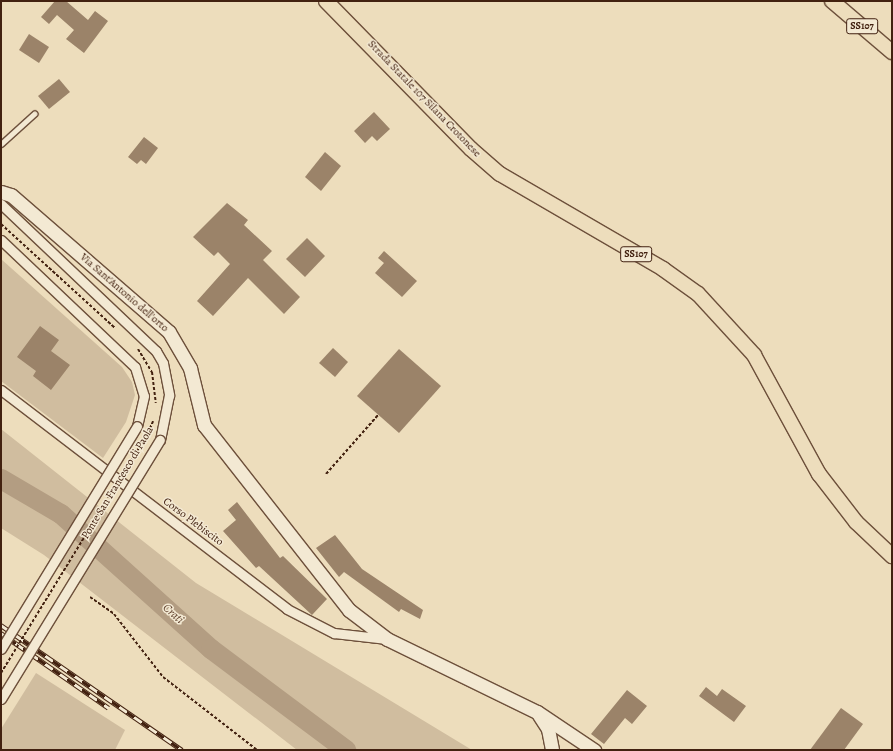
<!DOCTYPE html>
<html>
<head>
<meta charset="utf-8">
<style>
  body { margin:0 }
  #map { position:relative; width:893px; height:751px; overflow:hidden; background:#edddbc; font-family:Alegreya,serif }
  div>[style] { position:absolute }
  .green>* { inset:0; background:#d0bd9f }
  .river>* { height:20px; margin:-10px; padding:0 10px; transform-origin:10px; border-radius:10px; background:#b39d82 }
  .building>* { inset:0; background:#9b8369 }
  .path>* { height:2px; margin-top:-1px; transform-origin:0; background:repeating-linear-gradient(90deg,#422110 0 3px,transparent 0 5px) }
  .roads { filter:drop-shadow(1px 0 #6d503b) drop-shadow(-1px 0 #6d503b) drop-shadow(0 1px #6d503b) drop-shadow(0 -1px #6d503b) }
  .lane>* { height:4.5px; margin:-2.25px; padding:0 2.25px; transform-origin:2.25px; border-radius:2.25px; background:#f3e9d3 }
  .street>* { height:9px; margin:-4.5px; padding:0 4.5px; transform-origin:4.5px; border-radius:4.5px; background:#f3e9d3 }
  .secondary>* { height:13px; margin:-6.5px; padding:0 6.5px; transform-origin:6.5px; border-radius:6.5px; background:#f3e9d3 }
  .primary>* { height:14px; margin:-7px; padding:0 7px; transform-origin:7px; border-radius:7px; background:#edddbc }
  .rail>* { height:4.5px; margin-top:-2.25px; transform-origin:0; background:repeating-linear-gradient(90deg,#f3e9d3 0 9px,#422110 0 18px); box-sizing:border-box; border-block:1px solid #422110 }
  .path-bridge>* { height:2px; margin-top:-1px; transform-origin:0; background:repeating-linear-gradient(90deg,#422110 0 3px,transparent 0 5px) }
  .bridges { filter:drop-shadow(1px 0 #6d503b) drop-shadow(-1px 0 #6d503b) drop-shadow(0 1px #6d503b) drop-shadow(0 -1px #6d503b) }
  .street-bridge>* { height:9px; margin:-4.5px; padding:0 4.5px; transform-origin:4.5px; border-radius:4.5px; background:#f3e9d3 }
  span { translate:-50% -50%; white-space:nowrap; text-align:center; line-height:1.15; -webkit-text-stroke:3px #f3e9d3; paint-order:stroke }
  .shield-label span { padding:1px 3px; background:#f3e9d3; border:1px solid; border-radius:3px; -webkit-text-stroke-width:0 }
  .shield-label { font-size:10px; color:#422110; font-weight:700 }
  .street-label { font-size:11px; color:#422110 }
  .water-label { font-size:12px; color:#644632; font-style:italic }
  .frame { position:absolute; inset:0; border:2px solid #422110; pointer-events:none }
</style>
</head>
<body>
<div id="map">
  <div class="green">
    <div style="clip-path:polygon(1px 259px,122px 367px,132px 382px,135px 395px,126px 422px,103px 458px,1px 381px)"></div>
    <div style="clip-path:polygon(1px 429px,196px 583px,472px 750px,297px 750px,44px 555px,1px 528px)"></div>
    <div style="clip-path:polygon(36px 673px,125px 730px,115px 750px,1px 750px,1px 729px)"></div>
  </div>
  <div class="river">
    <div style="left:1px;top:479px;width:69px;rotate:30.3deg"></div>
    <div style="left:61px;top:514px;width:202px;rotate:42deg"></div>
    <div style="left:211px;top:649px;width:169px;rotate:36.8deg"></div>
  </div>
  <div class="building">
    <div style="clip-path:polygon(55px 1px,66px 1px,88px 20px,95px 11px,108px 21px,84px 53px,66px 39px,74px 30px,57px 15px,49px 24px,41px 17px)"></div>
    <div style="clip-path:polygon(29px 34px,49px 47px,39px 63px,19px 50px)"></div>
    <div style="clip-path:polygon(59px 79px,70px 92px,49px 109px,38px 96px)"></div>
    <div style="clip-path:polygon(374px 112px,390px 129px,377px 141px,372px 136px,365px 143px,354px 131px)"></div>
    <div style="clip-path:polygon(144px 137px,158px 148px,146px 164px,141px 160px,137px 164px,128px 157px)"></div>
    <div style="clip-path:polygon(325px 152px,341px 166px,321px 191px,305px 177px)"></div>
    <div style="clip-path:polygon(227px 203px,248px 220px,244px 225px,272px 251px,263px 260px,300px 297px,284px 314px,248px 278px,213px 316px,197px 301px,230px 264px,218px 252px,214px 256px,193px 237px)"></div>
    <div style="clip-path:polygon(307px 238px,325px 256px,305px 277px,286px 259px)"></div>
    <div style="clip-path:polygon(384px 251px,417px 281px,402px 297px,375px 273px,384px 263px,378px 258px)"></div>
    <div style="clip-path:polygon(40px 326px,59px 340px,51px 351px,70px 365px,51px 390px,33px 376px,36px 371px,17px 357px)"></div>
    <div style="clip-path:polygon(333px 348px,348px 362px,335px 377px,319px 363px)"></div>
    <div style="clip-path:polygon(399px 349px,441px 386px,399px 433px,357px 396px)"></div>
    <div style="clip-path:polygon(237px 502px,280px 558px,283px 556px,327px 599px,312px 615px,259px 566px,256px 568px,223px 531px,236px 520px,228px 510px)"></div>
    <div style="clip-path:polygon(335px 535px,362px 569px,423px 610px,420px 619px,401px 609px,399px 612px,344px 572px,339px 577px,316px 548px)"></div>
    <div style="clip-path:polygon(706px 687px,717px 696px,722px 689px,746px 706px,734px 722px,699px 696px)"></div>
    <div style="clip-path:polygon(627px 690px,647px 706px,632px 724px,625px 718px,604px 744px,591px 734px)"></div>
    <div style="clip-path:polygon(841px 708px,863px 724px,844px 750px,810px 750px)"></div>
  </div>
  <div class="path">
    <div style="left:1px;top:224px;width:154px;rotate:42.4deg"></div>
    <div style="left:138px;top:349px;width:27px;rotate:59deg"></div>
    <div style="left:152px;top:372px;width:31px;rotate:83deg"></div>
    <div style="left:148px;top:433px;width:13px;rotate:-67deg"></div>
    <div style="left:326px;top:474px;width:79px;rotate:-48.6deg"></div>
    <div style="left:90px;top:597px;width:29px;rotate:35deg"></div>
    <div style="left:114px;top:614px;width:80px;rotate:52.1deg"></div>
    <div style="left:163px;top:677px;width:119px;rotate:37.8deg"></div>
  </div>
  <div class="roads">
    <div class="lane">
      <div style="left:1px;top:144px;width:45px;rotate:-42.3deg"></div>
    </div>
    <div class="street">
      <div style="left:1px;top:204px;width:214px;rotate:43.5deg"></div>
      <div style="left:156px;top:351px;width:14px;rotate:60deg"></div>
      <div style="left:163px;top:363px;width:33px;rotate:79deg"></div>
      <div style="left:169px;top:395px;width:46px;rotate:101.3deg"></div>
      <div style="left:1px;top:240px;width:185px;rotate:43.5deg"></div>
      <div style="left:135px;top:367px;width:30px;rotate:73deg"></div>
      <div style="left:144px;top:396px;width:31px;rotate:103deg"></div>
      <div style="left:1px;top:390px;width:360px;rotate:37.4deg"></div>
      <div style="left:287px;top:609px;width:53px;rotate:27.1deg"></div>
      <div style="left:334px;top:633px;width:53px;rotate:6.5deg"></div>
    </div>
    <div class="secondary">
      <div style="left:1px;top:192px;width:10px;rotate:17deg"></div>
      <div style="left:11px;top:195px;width:209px;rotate:40.9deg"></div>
      <div style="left:169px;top:332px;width:42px;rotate:59.7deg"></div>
      <div style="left:190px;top:368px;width:59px;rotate:76.2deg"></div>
      <div style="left:204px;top:425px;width:235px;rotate:51.9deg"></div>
      <div style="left:349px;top:610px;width:48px;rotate:37.3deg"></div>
      <div style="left:387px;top:639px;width:167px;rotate:26deg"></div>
      <div style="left:537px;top:712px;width:69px;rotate:33.7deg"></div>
      <div style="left:539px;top:715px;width:17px;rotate:57deg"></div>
      <div style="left:548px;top:729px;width:21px;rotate:79deg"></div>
    </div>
    <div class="primary">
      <div style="left:326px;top:1px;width:207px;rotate:45.6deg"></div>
      <div style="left:471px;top:149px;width:38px;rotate:41deg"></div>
      <div style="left:500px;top:174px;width:189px;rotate:30.2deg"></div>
      <div style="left:663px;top:269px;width:43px;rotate:35.5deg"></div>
      <div style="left:698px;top:294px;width:83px;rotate:47.4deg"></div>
      <div style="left:754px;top:355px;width:136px;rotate:61.4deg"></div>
      <div style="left:819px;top:474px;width:61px;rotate:52.4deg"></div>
      <div style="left:856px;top:522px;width:50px;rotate:43.4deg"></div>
      <div style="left:832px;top:1px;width:79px;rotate:40.4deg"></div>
    </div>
  </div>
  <div class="rail">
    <div style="left:1px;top:625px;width:220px;rotate:34.6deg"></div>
    <div style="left:1px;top:633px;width:131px;rotate:34.8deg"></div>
  </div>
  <div class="path-bridge">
    <div style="left:1px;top:673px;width:281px;rotate:-58.5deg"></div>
  </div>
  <div class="bridges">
    <div class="street-bridge">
      <div style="left:1px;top:649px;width:261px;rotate:-58.6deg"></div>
      <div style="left:1px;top:699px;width:304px;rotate:-58.5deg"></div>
    </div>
  </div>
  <div class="shield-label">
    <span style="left:862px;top:26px">SS107</span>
    <span style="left:636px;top:254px">SS107</span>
  </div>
  <div class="street-label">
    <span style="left:424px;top:99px;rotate:46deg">Strada Statale 107 Silana Crotonese</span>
    <span style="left:124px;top:293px;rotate:41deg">Via Sant'Antonio dell'orto</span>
    <span style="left:118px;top:483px;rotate:-59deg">Ponte San Francesco di Paola</span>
    <span style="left:193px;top:522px;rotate:37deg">Corso Plebiscito</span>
  </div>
  <div class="water-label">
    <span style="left:173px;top:614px;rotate:42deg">Crati</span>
  </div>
  <div class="frame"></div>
</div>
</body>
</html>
